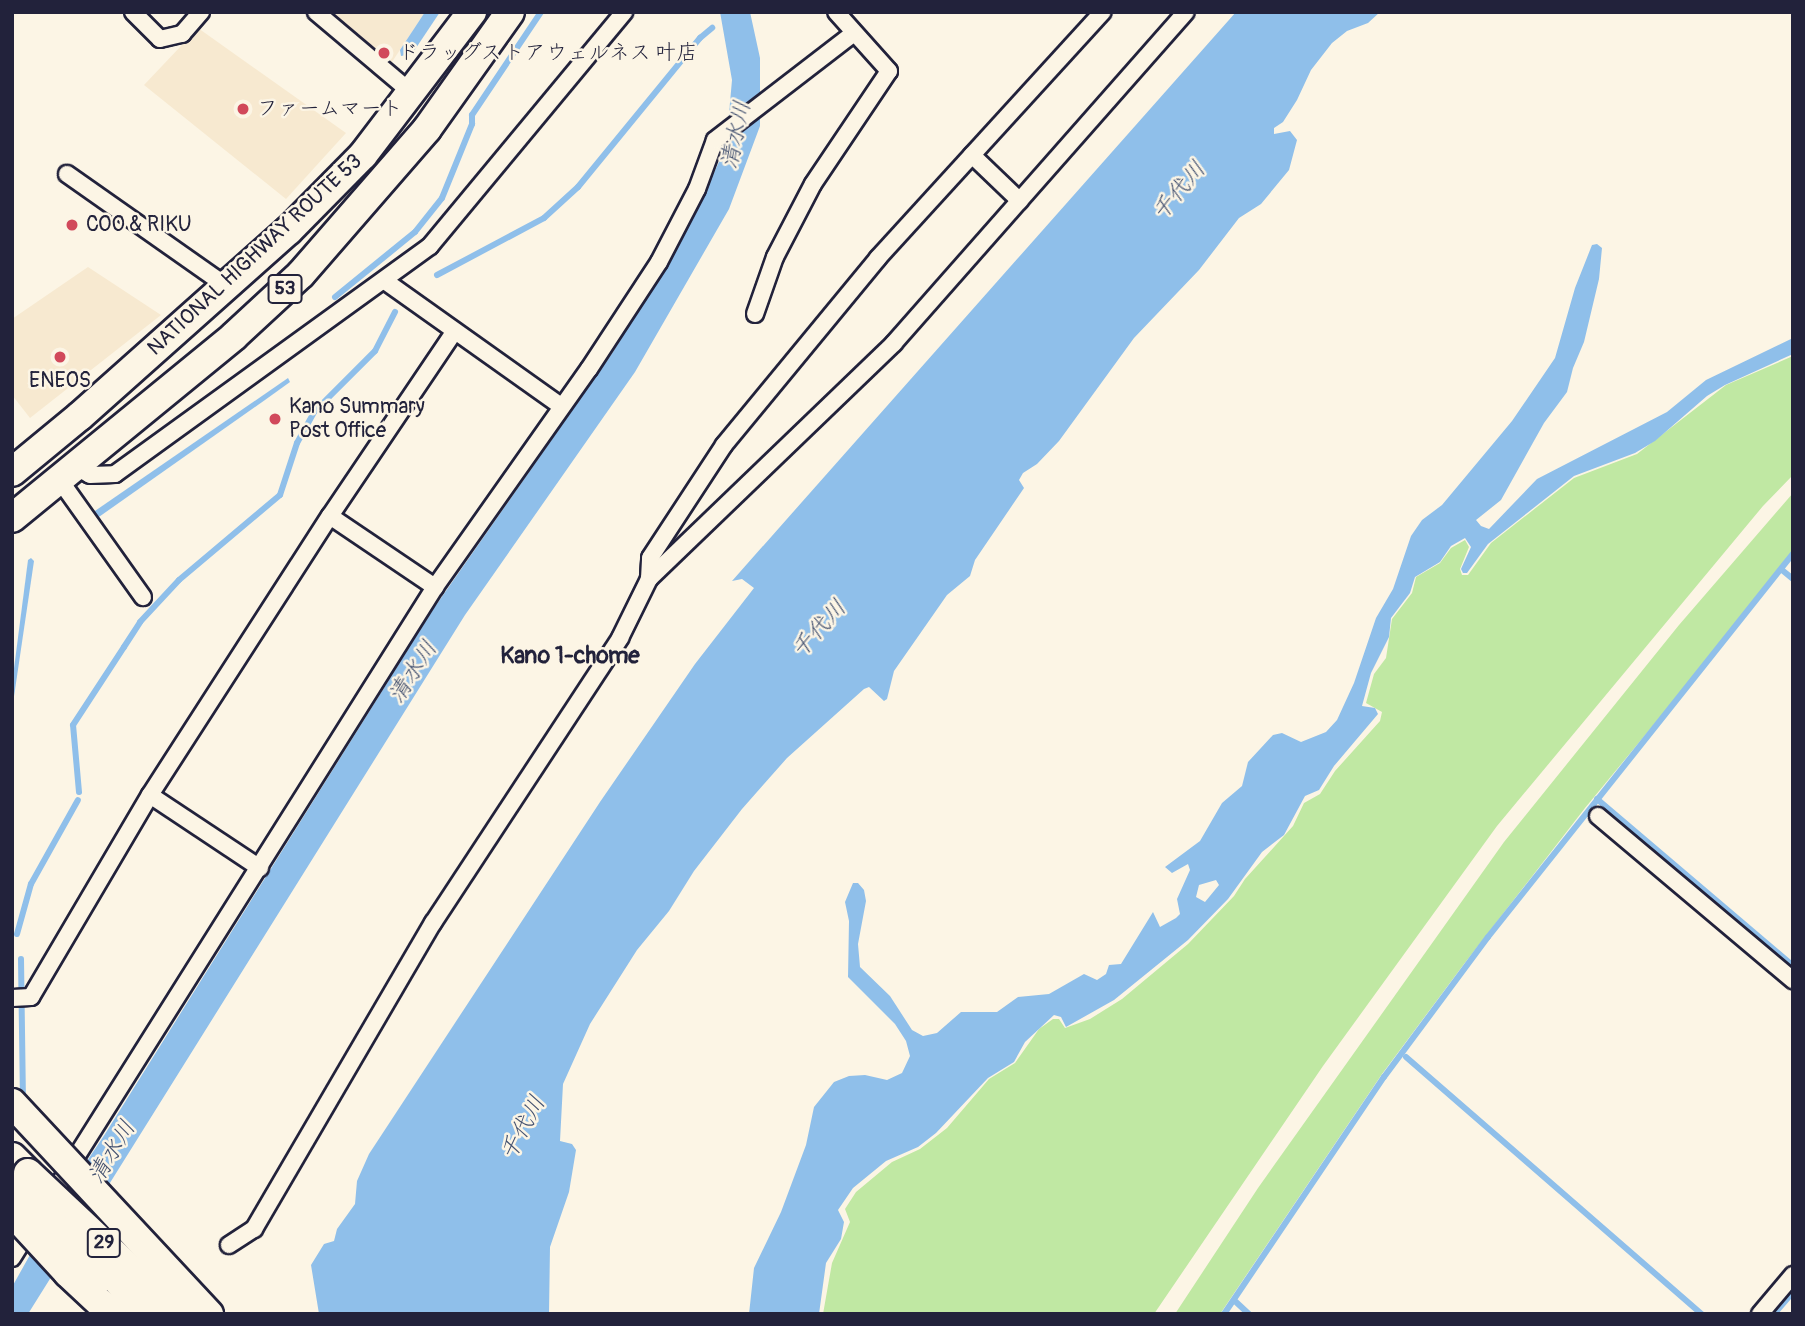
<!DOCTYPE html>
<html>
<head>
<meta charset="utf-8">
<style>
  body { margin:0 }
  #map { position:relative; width:1805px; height:1326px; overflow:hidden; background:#fcf5e5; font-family:Pangolin,"Klee One",sans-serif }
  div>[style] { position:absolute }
  .built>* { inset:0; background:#f7e9d0 }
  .green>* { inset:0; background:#c0e8a3 }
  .water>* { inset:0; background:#8fbfea }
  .stream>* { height:6px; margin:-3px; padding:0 3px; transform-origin:3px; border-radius:3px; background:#8fbfea }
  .roads { filter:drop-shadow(2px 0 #22223b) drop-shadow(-2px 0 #22223b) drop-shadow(0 2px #22223b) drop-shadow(0 -2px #22223b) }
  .minor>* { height:16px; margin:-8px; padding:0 8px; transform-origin:8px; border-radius:8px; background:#fcf5e5 }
  .trunk>* { height:28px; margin:-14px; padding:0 14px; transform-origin:14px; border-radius:14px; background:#fcf5e5 }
  .bridges { filter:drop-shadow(2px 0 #22223b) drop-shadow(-2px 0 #22223b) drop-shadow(0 2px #22223b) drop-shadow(0 -2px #22223b) }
  .trunk-bridge>* { height:28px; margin:-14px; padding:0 14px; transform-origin:14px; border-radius:14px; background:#fcf5e5 }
  .dots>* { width:19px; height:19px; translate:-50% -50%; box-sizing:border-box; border:4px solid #fcf5e5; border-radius:50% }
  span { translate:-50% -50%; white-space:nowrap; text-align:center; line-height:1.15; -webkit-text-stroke:5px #fcf5e5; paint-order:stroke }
  .shield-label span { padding:2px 5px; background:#fcf5e5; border:2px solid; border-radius:5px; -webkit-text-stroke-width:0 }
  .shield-label { font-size:19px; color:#22223b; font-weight:700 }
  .poi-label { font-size:21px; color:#22223b }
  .left { translate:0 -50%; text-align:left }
  .street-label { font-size:21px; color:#22223b }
  .water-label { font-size:23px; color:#435170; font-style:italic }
  .neighbourhood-label { font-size:23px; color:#22223b; font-weight:700 }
  .frame { position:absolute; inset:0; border:14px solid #22223b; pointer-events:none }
</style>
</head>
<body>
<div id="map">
  <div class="built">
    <div style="clip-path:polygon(324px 12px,425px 12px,388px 68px)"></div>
    <div style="clip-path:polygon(198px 28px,346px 133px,286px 199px,144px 85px)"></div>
    <div style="clip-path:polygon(88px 267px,161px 315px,30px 418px,12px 395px,12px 319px)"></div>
  </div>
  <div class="green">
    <div style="clip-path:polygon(1793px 356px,1793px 475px,1763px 506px,1497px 826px,1323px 1066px,1154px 1314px,823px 1314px,832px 1263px,850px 1222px,845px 1209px,856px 1192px,892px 1162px,920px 1149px,947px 1128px,989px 1079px,1015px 1063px,1039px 1029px,1053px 1019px,1059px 1019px,1065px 1028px,1090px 1019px,1122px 999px,1188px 944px,1234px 896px,1245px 879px,1293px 826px,1304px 803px,1320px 794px,1335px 771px,1380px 721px,1382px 712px,1366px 703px,1374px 674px,1386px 658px,1392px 619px,1412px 593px,1416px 577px,1440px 563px,1451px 548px,1465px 540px,1469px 547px,1460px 569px,1462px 575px,1468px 575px,1491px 543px,1574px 478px,1637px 454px,1726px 385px)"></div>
    <div style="clip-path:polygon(1793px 493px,1793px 552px,1781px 570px,1585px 808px,1464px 964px,1382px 1074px,1220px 1314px,1175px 1314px,1258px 1188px,1504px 842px,1679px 625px)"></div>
  </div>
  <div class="water">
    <div style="clip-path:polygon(425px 12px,440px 12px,412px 54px,401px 56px,400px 50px)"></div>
    <div style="clip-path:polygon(720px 12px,750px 12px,760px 58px,760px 126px,729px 209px,635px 372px,465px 615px,28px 1314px,12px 1314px,12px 1287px,59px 1203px,105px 1134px,434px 608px,613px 352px,687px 230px,726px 147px,732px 80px)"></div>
    <div style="clip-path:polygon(1236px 12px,1380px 12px,1368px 23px,1347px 31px,1332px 43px,1311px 70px,1297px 100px,1283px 122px,1274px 128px,1274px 134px,1290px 131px,1297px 140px,1289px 170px,1261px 204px,1239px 218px,1199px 270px,1134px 338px,1059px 441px,1037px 464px,1023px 473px,1019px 480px,1024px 488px,975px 560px,970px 576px,947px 595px,894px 671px,887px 699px,884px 701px,869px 687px,864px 689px,787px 758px,742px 809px,694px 871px,669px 911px,637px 950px,590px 1024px,563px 1084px,560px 1141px,572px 1144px,576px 1150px,569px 1192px,550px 1247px,549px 1314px,319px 1314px,311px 1265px,324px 1244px,334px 1241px,337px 1229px,355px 1204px,357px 1181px,369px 1154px,600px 802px,695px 664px,754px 588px,742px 579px,732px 581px)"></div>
    <div style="clip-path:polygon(evenodd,1597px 244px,1602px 248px,1599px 279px,1584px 342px,1573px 368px,1567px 392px,1544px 423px,1501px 500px,1476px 520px,1481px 526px,1489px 529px,1537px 479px,1667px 412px,1706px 380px,1793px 338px,1793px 354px,1725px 385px,1707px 396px,1655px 441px,1635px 453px,1574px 476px,1488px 544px,1467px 573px,1463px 573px,1461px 569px,1471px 547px,1465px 538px,1451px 546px,1440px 562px,1415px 577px,1410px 593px,1391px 618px,1389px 637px,1371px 673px,1362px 706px,1375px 708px,1378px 714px,1334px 766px,1319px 790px,1305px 796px,1284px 835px,1262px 852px,1228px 899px,1188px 940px,1114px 1000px,1066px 1027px,1061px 1017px,1054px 1015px,1025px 1042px,1014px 1062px,988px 1078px,936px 1133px,918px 1147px,886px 1161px,853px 1188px,838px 1210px,844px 1222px,841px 1239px,826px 1263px,819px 1314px,749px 1314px,754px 1268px,781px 1212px,806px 1145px,814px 1107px,834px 1082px,849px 1076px,865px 1075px,887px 1080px,902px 1073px,910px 1056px,906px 1041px,895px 1024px,848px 977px,849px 921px,845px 902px,853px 883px,858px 883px,864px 890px,866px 901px,858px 944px,860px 967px,890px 996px,912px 1030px,923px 1036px,937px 1033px,961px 1012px,997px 1012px,1018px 997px,1049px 994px,1084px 974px,1097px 980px,1106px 974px,1109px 965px,1121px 964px,1153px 912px,1160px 927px,1176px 918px,1180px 914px,1177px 899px,1190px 870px,1188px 864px,1172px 873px,1165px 867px,1200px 841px,1222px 803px,1242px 786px,1248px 762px,1273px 735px,1282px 733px,1301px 742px,1326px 732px,1337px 720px,1354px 683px,1376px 618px,1393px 589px,1411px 536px,1422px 520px,1442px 505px,1512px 421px,1555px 358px,1575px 288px,1592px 245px,1597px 244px,1216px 880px,1219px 885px,1205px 902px,1196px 897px,1199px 885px,1216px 880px)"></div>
    <div style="clip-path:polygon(288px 378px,290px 382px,265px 400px,96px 519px,92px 513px)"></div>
    <div style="clip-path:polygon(31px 558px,34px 561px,12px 710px,12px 684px,28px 560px)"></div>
  </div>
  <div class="stream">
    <div style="left:437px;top:275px;width:121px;rotate:-28deg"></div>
    <div style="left:544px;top:218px;width:46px;rotate:-42.4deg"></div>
    <div style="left:578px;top:187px;width:193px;rotate:-50.7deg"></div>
    <div style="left:700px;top:38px;width:16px;rotate:-40deg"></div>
    <div style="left:335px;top:297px;width:103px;rotate:-39.1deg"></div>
    <div style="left:415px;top:232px;width:43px;rotate:-51.5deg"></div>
    <div style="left:442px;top:198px;width:80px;rotate:-67.9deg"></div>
    <div style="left:472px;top:124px;width:9px;rotate:-90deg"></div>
    <div style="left:472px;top:115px;width:124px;rotate:-56.2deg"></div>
    <div style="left:1782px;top:570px;width:14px;rotate:39deg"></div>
    <div style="left:79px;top:792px;width:67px;rotate:-95.1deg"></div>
    <div style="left:73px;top:725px;width:93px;rotate:-56.8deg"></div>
    <div style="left:124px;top:647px;width:30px;rotate:-57deg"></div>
    <div style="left:140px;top:622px;width:57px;rotate:-47.1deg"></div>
    <div style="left:179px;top:580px;width:132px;rotate:-40.1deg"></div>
    <div style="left:280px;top:495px;width:55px;rotate:-71.9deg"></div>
    <div style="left:297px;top:443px;width:37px;rotate:-61deg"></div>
    <div style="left:315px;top:411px;width:85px;rotate:-45deg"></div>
    <div style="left:375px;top:351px;width:44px;rotate:-62.9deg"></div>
    <div style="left:1597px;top:799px;width:257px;rotate:40.4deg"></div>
    <div style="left:17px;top:934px;width:52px;rotate:-74.4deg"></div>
    <div style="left:31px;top:884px;width:96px;rotate:-60.8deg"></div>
    <div style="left:21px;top:959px;width:142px;rotate:89.2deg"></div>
    <div style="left:1406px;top:1057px;width:392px;rotate:41deg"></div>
    <div style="left:1236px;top:1302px;width:18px;rotate:43deg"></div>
    <div style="left:1224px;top:1314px;width:286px;rotate:-56deg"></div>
    <div style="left:1384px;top:1077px;width:174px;rotate:-53.4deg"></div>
    <div style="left:1488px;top:937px;width:490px;rotate:-51.5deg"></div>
    <div style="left:1774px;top:1314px;width:29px;rotate:-49deg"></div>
  </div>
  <div class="roads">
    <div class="minor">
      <div style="left:133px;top:12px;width:38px;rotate:45deg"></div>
      <div style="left:160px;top:39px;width:23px;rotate:-13deg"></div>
      <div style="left:182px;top:34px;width:29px;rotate:-49deg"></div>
      <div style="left:316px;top:12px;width:126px;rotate:40.2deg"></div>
      <div style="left:972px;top:155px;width:66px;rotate:43.8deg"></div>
      <div style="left:67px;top:174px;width:197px;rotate:35.1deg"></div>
      <div style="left:385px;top:281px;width:216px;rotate:35.4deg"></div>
      <div style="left:755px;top:314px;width:60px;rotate:-70.7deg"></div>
      <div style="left:775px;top:257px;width:82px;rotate:-62.5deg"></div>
      <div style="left:813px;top:184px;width:136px;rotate:-56.1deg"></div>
      <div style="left:889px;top:71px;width:79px;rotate:-131.9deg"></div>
      <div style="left:75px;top:466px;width:17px;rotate:31deg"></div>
      <div style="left:90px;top:475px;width:25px;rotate:-2deg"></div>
      <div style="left:115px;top:474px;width:389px;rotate:-35.9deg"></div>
      <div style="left:430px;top:246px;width:304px;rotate:-50.3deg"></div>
      <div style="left:59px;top:479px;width:145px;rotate:54.6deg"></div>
      <div style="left:330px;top:516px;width:127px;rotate:34.1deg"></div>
      <div style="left:649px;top:579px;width:340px;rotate:-43.9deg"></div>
      <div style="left:894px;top:343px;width:441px;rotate:-48.6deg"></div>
      <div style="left:150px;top:795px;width:132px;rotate:33.6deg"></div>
      <div style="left:1598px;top:816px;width:255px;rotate:40.1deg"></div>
      <div style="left:12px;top:998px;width:19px;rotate:-3deg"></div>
      <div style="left:31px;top:997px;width:234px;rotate:-59.5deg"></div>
      <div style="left:150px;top:795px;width:332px;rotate:-57.2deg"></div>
      <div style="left:330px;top:516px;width:223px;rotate:-56deg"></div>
      <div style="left:49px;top:1200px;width:724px;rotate:-57.8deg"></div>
      <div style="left:435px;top:587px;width:267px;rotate:-54.8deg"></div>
      <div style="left:589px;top:369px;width:128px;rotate:-56.8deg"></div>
      <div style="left:659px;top:262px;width:82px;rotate:-62.5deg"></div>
      <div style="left:697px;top:189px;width:52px;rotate:-69.8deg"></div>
      <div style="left:715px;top:140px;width:175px;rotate:-37.6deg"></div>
      <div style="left:229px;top:1245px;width:30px;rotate:-33deg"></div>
      <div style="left:254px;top:1229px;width:355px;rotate:-59.7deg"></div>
      <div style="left:433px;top:923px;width:341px;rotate:-56.7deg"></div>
      <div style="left:620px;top:638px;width:66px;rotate:-63.8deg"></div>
      <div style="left:649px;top:579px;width:21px;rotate:-87deg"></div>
      <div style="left:650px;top:558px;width:135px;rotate:-56.8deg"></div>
      <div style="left:724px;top:445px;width:242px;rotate:-50.5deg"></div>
      <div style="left:878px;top:258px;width:333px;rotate:-47.6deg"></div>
      <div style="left:12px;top:1258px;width:39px;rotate:-58deg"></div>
      <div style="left:1760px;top:1314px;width:51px;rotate:-49.8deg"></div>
    </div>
    <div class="trunk">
      <div style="left:12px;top:472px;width:88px;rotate:-39.5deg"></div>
      <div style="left:80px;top:416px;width:280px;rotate:-41.7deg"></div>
      <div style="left:289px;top:230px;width:105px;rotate:-45.4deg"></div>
      <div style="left:363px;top:155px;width:180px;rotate:-52.7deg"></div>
      <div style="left:12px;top:518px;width:287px;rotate:-39.3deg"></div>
      <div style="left:234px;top:336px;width:91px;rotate:-42.8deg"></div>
      <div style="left:301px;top:274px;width:192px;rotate:-49deg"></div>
      <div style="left:427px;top:129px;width:143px;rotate:-54.6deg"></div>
      <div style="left:12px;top:1157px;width:23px;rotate:45deg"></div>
    </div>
  </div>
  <div class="bridges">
    <div class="trunk-bridge">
      <div style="left:12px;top:1103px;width:289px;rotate:47deg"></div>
      <div style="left:28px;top:1173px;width:206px;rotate:43.2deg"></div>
      <div style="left:13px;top:1187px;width:129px;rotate:43.7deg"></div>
      <div style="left:12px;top:1212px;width:83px;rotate:47.4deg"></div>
      <div style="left:68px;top:1273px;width:60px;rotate:43deg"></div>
      <div style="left:98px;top:1257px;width:74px;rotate:50.5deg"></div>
    </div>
  </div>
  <div class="dots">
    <div style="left:384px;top:53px;background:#d1495b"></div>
    <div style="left:243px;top:109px;background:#d1495b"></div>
    <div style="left:72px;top:225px;background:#d1495b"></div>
    <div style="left:60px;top:357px;background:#d1495b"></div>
    <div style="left:275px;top:419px;background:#d1495b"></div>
  </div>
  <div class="shield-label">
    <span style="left:285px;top:289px">53</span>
    <span style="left:104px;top:1243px">29</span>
  </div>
  <div class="poi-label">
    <span class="left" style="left:398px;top:53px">ドラッグストアウェルネス 叶店</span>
    <span class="left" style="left:257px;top:109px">ファームマート</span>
    <span class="left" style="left:86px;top:225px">COO &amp; RIKU</span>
    <span style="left:60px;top:381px">ENEOS</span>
    <span class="left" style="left:289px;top:419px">Kano Summary<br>Post Office</span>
  </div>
  <div class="street-label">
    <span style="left:255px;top:255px;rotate:-43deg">NATIONAL HIGHWAY ROUTE 53</span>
  </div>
  <div class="water-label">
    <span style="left:736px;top:135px;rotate:-78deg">清水川</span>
    <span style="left:1179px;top:191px;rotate:-50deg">千代川</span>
    <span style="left:819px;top:629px;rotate:-48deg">千代川</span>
    <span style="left:413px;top:672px;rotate:-57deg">清水川</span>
    <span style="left:523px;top:1128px;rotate:-62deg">千代川</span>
    <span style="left:112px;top:1152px;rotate:-59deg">清水川</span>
  </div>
  <div class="neighbourhood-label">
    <span style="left:570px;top:656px">Kano 1-chome</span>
  </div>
  <div class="frame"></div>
</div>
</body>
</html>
